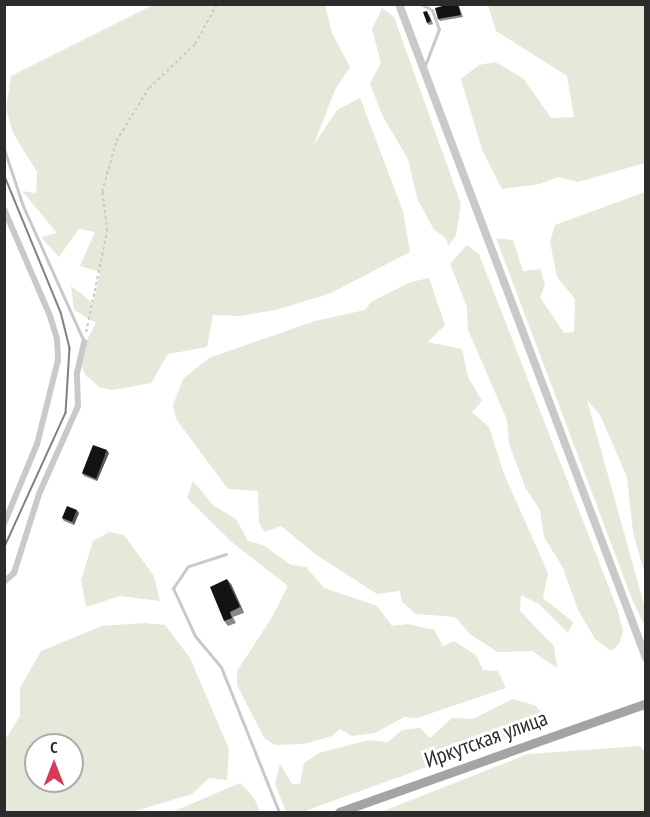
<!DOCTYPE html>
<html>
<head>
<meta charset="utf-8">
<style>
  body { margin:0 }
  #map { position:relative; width:650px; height:817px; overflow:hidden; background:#fff; font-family:"PT Sans Narrow",sans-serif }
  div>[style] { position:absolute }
  .green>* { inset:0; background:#e4e9da }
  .path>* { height:1.5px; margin-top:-0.75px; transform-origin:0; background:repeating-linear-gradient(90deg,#c9c9c9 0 3px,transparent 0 6px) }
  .service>* { height:3px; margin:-1.5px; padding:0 1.5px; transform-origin:1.5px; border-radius:1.5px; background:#c9c9c9 }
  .minor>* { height:6px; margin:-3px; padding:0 3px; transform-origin:3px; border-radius:3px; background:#c9c9c9 }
  .tertiary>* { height:8px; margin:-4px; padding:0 4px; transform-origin:4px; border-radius:4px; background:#c9c9c9 }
  .primary>* { height:9px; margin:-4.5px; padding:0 4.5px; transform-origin:4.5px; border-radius:4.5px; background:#a4a4a4 }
  .tram>* { height:1.5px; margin:-0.75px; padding:0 0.75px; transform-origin:0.75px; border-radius:0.75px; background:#818181 }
  .wall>* { inset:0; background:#898989 }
  .shaded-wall>* { inset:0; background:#5a5a5a }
  .building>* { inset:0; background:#131313 }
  span { translate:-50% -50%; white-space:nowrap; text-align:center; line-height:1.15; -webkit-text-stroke:6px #fff; paint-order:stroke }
  .street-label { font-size:22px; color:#2c2c2c }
  .frame { position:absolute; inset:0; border:6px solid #2c2c2c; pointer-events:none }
  .north { position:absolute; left:24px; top:733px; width:60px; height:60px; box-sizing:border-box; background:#fff; border:2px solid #ababab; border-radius:50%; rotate:0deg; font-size:16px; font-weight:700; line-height:24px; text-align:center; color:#2c2c2c }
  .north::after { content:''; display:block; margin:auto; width:21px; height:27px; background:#d93956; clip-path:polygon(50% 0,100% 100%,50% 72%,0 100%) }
</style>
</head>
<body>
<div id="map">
  <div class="green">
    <div style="clip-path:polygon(153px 5px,325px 5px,332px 33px,350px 67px,335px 90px,313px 146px,337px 110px,360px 98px,403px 211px,410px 252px,331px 293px,276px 310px,239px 316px,213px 315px,207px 347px,168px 354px,151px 383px,112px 390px,99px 387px,85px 374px,78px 357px,96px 323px,74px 310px,71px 286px,93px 303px,100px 272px,80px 266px,95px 232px,79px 229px,59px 257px,41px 237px,57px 233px,22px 191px,36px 193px,37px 172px,13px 133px,6px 109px,11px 76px)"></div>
    <div style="clip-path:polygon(488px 5px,645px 5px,645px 163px,578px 182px,558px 177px,540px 184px,502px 189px,482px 150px,461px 79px,479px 65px,495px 62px,523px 78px,551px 118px,574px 117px,567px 76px,496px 31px)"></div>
    <div style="clip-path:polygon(382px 8px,394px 17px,461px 204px,456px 235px,448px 246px,446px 238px,434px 230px,417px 198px,408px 159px,382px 115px,370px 83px,381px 63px,372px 29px)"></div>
    <div style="clip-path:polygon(645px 192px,645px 575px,633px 532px,627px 477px,600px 415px,587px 400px,645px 608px,645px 627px,632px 599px,496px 238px,513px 240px,523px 271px,540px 269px,545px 285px,540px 297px,564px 333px,574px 332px,575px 299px,557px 277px,550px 242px,555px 225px)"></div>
    <div style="clip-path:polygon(467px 245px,479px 254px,617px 608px,623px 631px,619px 644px,611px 651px,595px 639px,578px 610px,563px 568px,544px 537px,540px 510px,526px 489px,509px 444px,507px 420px,468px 330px,467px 307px,450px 264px)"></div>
    <div style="clip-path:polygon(429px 278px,445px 325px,428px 342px,462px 349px,468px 377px,482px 401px,472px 412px,489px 427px,504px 474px,548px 573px,543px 598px,573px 622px,568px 633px,539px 604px,521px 595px,520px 611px,554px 646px,557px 668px,532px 651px,498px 652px,471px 635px,455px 617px,416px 614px,402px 602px,400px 591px,377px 594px,318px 556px,281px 526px,265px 532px,259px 523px,258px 491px,228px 489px,176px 419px,173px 405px,183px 379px,209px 358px,315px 321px,365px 310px,371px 302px,411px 282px)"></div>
    <div style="clip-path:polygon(193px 481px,213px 505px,236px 519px,248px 541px,263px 545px,291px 565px,306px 567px,324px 588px,377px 606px,392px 626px,408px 624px,434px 630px,443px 646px,454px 641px,476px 655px,483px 670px,498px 671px,506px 688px,417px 718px,404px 717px,375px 733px,352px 736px,340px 729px,332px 736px,304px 744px,275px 745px,264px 738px,237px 685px,237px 671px,271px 619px,288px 586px,233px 543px,187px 498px)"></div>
    <div style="clip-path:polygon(109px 532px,124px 535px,154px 576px,160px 601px,120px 596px,86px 607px,81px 580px,93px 541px)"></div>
    <div style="clip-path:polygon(evenodd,144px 623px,165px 625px,190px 658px,229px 749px,227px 780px,209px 778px,192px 794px,132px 812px,5px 812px,5px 740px,20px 716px,20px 688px,41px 651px,102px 626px,144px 623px,36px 745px,72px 745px,72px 781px,36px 781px,36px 745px)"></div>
    <div style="clip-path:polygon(513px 699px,536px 706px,549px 723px,302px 812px,286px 812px,275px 784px,280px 764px,292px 784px,300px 784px,304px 763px,319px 753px,369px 740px,388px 742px,402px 730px,420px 728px,430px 738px,452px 718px,473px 719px)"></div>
    <div style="clip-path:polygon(640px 746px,645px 752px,645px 812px,381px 812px,528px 754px)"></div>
    <div style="clip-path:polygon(240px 783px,254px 798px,260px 812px,172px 812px)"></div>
  </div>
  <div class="path">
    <div style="left:86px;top:332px;width:103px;rotate:-78.3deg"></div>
    <div style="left:107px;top:231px;width:39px;rotate:-97deg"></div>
    <div style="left:102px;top:192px;width:53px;rotate:-74.6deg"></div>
    <div style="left:116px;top:141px;width:62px;rotate:-58.1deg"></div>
    <div style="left:149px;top:88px;width:64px;rotate:-43.7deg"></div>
    <div style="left:195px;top:44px;width:46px;rotate:-61.2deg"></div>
  </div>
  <div class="service">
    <div style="left:421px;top:4px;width:13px;rotate:29deg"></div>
    <div style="left:432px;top:10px;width:20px;rotate:70deg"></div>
    <div style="left:439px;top:29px;width:40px;rotate:111deg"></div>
    <div style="left:4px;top:149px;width:60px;rotate:71.6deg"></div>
    <div style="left:23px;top:206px;width:149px;rotate:65.8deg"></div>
    <div style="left:226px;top:554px;width:40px;rotate:162deg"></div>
    <div style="left:188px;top:566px;width:27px;rotate:124deg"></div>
    <div style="left:173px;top:588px;width:53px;rotate:65.4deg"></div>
    <div style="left:195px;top:636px;width:40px;rotate:50deg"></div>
    <div style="left:221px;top:667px;width:156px;rotate:68.2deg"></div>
  </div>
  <div class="minor">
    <div style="left:4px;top:209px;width:116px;rotate:66.7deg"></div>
    <div style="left:50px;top:316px;width:24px;rotate:73deg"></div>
    <div style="left:57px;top:339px;width:21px;rotate:87deg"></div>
    <div style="left:58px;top:360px;width:87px;rotate:104deg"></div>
    <div style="left:37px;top:444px;width:87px;rotate:112.4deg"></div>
    <div style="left:4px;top:582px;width:13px;rotate:-42deg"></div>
    <div style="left:14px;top:573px;width:83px;rotate:-72.4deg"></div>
    <div style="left:39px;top:494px;width:96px;rotate:-66.1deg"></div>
    <div style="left:78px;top:406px;width:33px;rotate:-92deg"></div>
    <div style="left:77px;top:373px;width:32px;rotate:-77deg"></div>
  </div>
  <div class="tertiary">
    <div style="left:399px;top:4px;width:699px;rotate:69.31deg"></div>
  </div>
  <div class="primary">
    <div style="left:339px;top:812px;width:326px;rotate:-19.5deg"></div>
  </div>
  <div class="tram">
    <div style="left:4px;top:174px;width:149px;rotate:67.6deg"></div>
    <div style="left:61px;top:312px;width:37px;rotate:76deg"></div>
    <div style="left:70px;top:348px;width:65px;rotate:93.5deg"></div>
    <div style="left:66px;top:413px;width:149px;rotate:114.5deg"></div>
  </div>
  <div class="wall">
    <div style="clip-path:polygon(459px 6px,463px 17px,440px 21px,438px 19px)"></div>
    <div style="clip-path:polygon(429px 14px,433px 24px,429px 25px,427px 23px)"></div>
    <div style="clip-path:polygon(109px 453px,97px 481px,84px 476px,82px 473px)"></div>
    <div style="clip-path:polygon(79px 513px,74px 525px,64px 521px,62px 518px)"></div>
    <div style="clip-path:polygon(231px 584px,244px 613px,233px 617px,236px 623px,228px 626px,224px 621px)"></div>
  </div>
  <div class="shaded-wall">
    <div style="clip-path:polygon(107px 450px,109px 453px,97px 481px,96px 479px)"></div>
    <div style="clip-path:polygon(77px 510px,79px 513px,74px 525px,72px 522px)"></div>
    <div style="clip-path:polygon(227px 579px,231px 584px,244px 613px,240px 607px)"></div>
  </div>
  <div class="building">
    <div style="clip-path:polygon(450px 4px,458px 4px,461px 15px,438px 19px,435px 8px)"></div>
    <div style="clip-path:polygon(427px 11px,431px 21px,427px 23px,423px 12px)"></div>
    <div style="clip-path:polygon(93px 445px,107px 450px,96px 479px,82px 473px)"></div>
    <div style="clip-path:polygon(67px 506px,77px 510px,72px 522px,62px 518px)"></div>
    <div style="clip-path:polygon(227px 579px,240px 607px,230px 612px,232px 618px,224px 621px,210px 587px)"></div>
  </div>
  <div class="street-label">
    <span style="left:486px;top:739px;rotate:-20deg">Иркутская улица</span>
  </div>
  <div class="frame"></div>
  <div class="north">С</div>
</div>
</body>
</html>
